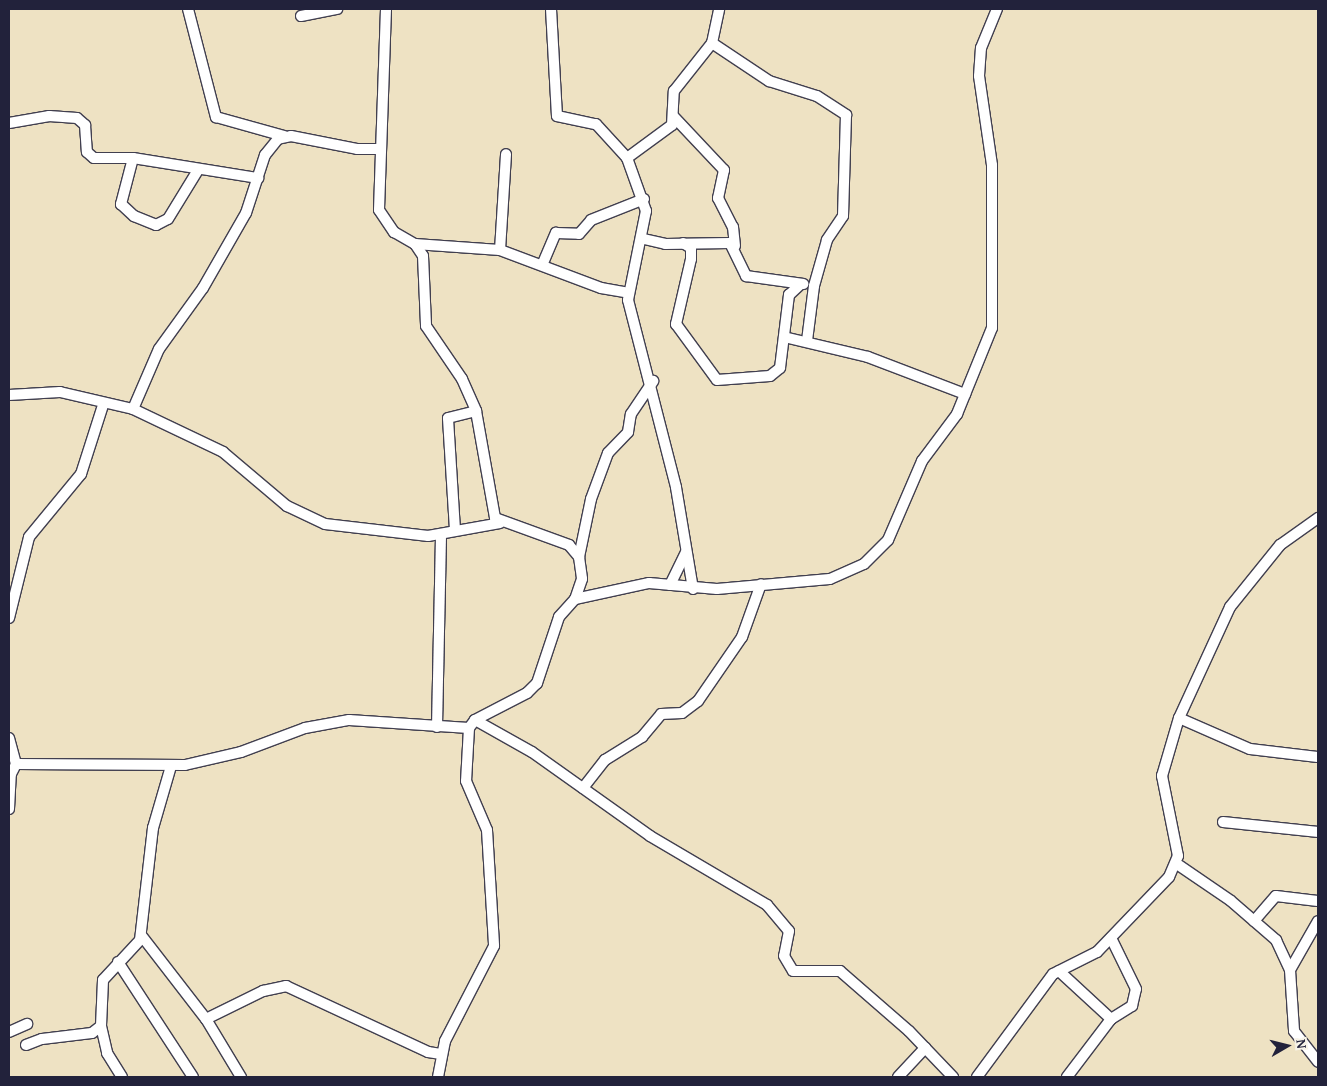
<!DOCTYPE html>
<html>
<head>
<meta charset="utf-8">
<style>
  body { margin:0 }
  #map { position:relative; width:1327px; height:1086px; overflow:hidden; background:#eee2c3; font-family:"Gentium Book Plus",serif }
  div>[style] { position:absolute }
  .roads { filter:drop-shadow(1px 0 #413f4f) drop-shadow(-1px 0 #413f4f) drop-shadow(0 1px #413f4f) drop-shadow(0 -1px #413f4f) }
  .minor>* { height:10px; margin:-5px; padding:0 5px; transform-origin:5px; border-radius:5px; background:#fff }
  span { translate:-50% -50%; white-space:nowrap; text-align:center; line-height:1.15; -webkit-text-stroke:4px #f7f3e8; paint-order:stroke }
  .frame { position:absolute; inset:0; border:10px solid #22223b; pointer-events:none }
  .north { position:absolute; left:1262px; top:1021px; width:50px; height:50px; -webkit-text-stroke:4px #f7f3e8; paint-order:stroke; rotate:82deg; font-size:14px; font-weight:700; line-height:20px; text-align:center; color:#22223b }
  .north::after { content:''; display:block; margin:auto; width:18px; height:22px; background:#22223b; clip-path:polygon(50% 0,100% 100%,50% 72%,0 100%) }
</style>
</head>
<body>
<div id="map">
  <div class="roads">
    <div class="minor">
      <div style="left:188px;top:9px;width:112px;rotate:75.5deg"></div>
      <div style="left:216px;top:117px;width:71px;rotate:15.6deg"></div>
      <div style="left:386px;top:9px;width:201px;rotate:92deg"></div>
      <div style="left:379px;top:210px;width:27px;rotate:56deg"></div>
      <div style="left:394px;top:232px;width:24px;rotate:30deg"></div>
      <div style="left:415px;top:244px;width:14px;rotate:56deg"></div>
      <div style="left:423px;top:256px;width:70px;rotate:87.5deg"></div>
      <div style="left:426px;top:326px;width:64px;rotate:55.8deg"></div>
      <div style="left:462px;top:379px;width:35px;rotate:66deg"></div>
      <div style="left:476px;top:411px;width:109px;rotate:79.9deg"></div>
      <div style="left:495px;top:518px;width:79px;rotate:20deg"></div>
      <div style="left:569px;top:545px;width:16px;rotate:50deg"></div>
      <div style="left:579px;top:557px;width:22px;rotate:82deg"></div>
      <div style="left:582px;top:579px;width:21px;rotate:109deg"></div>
      <div style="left:575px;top:599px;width:24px;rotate:132deg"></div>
      <div style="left:559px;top:617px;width:70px;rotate:108.4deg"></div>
      <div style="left:537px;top:683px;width:14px;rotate:135deg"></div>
      <div style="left:527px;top:693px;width:59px;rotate:152.6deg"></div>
      <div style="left:475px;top:720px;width:10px;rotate:127deg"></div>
      <div style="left:469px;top:728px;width:53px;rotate:93.2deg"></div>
      <div style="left:466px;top:781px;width:53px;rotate:66.8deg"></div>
      <div style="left:487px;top:830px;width:116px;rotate:86.5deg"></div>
      <div style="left:494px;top:946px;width:107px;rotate:117.3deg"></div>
      <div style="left:445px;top:1041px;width:37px;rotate:101deg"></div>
      <div style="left:551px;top:9px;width:107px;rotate:86.8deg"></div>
      <div style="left:557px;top:116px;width:40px;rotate:12deg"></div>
      <div style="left:596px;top:124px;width:46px;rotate:47.6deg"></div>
      <div style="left:301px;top:16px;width:37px;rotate:-11deg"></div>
      <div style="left:712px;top:43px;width:69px;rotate:33.7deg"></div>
      <div style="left:769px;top:81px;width:50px;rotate:17.4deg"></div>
      <div style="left:817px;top:96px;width:35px;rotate:33deg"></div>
      <div style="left:846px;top:115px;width:101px;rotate:91.7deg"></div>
      <div style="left:843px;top:216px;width:29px;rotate:124deg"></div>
      <div style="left:827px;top:240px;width:48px;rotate:105.8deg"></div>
      <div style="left:814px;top:286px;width:55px;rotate:97.3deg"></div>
      <div style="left:674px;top:117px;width:73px;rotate:46.7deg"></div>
      <div style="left:724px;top:170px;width:29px;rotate:102deg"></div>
      <div style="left:718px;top:198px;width:33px;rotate:63deg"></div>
      <div style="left:733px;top:227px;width:19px;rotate:84deg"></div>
      <div style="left:9px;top:123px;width:41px;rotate:-9.9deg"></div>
      <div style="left:49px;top:116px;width:28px;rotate:4deg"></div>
      <div style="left:77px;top:118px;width:11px;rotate:41deg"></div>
      <div style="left:85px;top:125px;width:27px;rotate:86deg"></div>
      <div style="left:87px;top:152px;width:9px;rotate:41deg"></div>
      <div style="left:94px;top:158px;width:39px"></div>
      <div style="left:133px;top:158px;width:127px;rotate:9.1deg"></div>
      <div style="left:133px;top:158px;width:48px;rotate:104.6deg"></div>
      <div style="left:121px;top:204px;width:18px;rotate:43deg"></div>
      <div style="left:134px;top:216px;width:24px;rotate:22deg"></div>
      <div style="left:156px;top:225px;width:13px;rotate:-27deg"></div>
      <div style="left:168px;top:219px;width:57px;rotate:-58.5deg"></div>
      <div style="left:644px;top:239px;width:22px;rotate:13deg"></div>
      <div style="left:665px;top:244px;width:65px;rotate:-0.9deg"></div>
      <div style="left:730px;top:243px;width:37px;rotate:64deg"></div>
      <div style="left:746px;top:276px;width:58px;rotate:8deg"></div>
      <div style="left:683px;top:243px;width:9px;rotate:32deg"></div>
      <div style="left:691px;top:248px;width:11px;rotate:90deg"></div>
      <div style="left:691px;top:259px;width:67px;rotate:103deg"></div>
      <div style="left:676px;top:324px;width:69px;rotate:53.8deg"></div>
      <div style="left:717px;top:380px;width:53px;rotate:-4.3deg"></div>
      <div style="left:770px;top:376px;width:13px;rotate:-39deg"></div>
      <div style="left:780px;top:368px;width:74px;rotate:-83deg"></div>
      <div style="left:789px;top:295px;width:16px;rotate:-43deg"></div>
      <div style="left:415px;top:244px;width:85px;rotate:4deg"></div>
      <div style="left:500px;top:250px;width:108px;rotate:20.6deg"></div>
      <div style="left:601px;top:288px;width:27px;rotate:10deg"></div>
      <div style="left:500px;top:250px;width:96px;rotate:-86.4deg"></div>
      <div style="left:543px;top:263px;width:33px;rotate:-67deg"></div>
      <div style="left:556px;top:233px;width:23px;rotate:2deg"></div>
      <div style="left:579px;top:234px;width:18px;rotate:-49deg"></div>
      <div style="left:591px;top:220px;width:57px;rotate:-21.6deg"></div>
      <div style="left:784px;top:337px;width:86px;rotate:13.4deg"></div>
      <div style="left:868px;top:357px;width:104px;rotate:20.9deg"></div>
      <div style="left:9px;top:395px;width:51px;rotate:-3.4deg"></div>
      <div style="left:60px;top:392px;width:75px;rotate:13.1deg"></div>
      <div style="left:133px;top:409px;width:100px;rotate:25.5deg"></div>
      <div style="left:223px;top:452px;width:84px;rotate:40.2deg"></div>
      <div style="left:287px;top:506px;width:42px;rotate:25.3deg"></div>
      <div style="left:325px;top:524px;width:104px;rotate:6.6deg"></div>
      <div style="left:428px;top:536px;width:73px;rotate:-10.2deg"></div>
      <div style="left:133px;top:409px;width:65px;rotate:-66.6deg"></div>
      <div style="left:159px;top:349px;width:75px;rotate:-54.2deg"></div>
      <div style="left:203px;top:288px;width:86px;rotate:-60.2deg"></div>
      <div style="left:246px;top:213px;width:61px;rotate:-71.9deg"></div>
      <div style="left:265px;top:155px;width:21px;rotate:-51deg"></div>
      <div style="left:278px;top:139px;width:13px;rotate:-13deg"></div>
      <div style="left:291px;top:136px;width:67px;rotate:11.1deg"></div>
      <div style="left:357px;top:149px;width:24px"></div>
      <div style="left:455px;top:530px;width:112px;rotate:-93.6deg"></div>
      <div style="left:448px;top:418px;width:29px;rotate:-14deg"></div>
      <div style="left:579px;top:557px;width:59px;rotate:-78.3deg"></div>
      <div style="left:591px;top:499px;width:49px;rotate:-69.7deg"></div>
      <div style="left:608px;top:453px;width:29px;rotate:-46deg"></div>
      <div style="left:628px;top:432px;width:18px;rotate:-81deg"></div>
      <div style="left:631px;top:414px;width:40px;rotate:-56deg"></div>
      <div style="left:670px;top:585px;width:37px;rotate:-64deg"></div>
      <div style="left:693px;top:589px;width:103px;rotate:-99.5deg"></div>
      <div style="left:676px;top:487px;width:193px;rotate:-104.4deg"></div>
      <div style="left:628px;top:300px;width:91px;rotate:-78.6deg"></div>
      <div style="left:646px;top:211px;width:56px;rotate:-109.7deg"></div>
      <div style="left:627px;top:158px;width:56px;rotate:-36.3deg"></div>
      <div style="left:672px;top:125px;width:34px;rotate:-87deg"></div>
      <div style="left:674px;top:91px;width:61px;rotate:-51.6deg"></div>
      <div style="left:712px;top:43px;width:35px;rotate:-78deg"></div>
      <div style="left:575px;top:599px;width:76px;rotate:-12.2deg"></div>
      <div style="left:649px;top:583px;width:68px;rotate:5deg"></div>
      <div style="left:717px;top:589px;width:113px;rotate:-5.1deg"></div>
      <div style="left:830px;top:579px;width:37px;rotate:-24deg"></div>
      <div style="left:864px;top:564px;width:34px;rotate:-45deg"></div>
      <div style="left:888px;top:540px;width:86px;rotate:-66.7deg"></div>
      <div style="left:922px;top:461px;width:59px;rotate:-53.3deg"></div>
      <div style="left:957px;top:414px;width:93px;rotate:-67.9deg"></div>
      <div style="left:992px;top:328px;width:163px;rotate:-90deg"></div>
      <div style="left:992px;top:165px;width:90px;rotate:-98.3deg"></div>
      <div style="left:979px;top:76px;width:28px;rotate:-86deg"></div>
      <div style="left:981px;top:48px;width:42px;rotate:-67.7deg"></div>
      <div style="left:9px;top:618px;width:83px;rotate:-76.1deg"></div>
      <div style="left:29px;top:537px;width:82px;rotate:-50.5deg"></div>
      <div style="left:81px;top:474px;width:72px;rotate:-72.3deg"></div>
      <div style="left:1179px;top:718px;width:77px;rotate:23.6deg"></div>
      <div style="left:1250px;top:749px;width:68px;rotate:6.7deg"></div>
      <div style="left:475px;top:720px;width:65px;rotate:29.3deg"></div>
      <div style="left:532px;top:752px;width:145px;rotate:35.4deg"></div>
      <div style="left:650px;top:836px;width:136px;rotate:30.5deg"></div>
      <div style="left:767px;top:905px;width:34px;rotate:50deg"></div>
      <div style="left:789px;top:931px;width:25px;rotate:101deg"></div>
      <div style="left:784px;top:956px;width:17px;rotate:59deg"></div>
      <div style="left:793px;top:971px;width:47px"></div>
      <div style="left:840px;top:971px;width:91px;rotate:41deg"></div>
      <div style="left:909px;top:1031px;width:64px;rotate:46.3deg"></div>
      <div style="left:437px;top:727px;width:193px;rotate:-88.8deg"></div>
      <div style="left:9px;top:738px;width:27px;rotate:75deg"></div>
      <div style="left:583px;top:788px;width:36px;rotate:-52deg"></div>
      <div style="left:605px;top:760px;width:44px;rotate:-31.9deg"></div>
      <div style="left:642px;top:737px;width:30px;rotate:-50deg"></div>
      <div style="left:661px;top:714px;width:21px;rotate:-3deg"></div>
      <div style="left:682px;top:713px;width:20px;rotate:-37deg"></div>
      <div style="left:698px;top:701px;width:78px;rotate:-55.5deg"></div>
      <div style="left:742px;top:637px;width:56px;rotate:-70.3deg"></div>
      <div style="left:9px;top:809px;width:35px;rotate:-87deg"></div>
      <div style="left:11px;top:774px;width:11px;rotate:-63deg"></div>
      <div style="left:16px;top:764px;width:169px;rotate:0.3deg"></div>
      <div style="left:185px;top:765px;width:57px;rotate:-13.1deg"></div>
      <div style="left:241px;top:752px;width:68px;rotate:-20.6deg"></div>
      <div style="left:305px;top:728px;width:45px;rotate:-10.3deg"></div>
      <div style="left:349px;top:720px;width:120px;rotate:3.8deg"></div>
      <div style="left:1223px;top:822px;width:96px;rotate:6deg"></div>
      <div style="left:1177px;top:864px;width:65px;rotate:34.4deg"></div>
      <div style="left:1231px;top:901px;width:60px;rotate:40.9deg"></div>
      <div style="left:1276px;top:940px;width:33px;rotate:65deg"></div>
      <div style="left:1290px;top:970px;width:61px;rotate:86.2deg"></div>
      <div style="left:1294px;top:1031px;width:39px;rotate:52deg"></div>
      <div style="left:1254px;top:921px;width:33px;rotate:-49deg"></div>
      <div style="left:1276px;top:896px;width:42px;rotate:6.8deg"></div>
      <div style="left:141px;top:935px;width:106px;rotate:52.3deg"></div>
      <div style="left:206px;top:1019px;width:68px;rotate:58.9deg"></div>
      <div style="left:118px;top:962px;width:137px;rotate:56.9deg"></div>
      <div style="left:1290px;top:970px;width:56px;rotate:-60.3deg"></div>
      <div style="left:1059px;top:971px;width:71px;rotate:42.7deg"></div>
      <div style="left:1111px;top:1019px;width:73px;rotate:127.2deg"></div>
      <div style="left:206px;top:1019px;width:64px;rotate:-26.2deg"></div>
      <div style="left:263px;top:991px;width:24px;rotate:-12deg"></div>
      <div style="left:286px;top:986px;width:157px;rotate:24.9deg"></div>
      <div style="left:428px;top:1052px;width:13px;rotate:9deg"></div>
      <div style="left:1111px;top:1019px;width:25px;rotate:-32deg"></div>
      <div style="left:1132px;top:1006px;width:17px;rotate:-77deg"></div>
      <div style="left:1136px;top:989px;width:57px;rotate:-116.1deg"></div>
      <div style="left:101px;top:1026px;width:28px;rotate:77deg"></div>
      <div style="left:107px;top:1053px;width:28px;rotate:58deg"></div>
      <div style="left:9px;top:1032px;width:20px;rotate:-24deg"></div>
      <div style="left:26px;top:1045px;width:17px;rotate:-21deg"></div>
      <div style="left:42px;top:1039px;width:50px;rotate:-6.8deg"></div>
      <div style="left:92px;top:1033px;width:11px;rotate:-38deg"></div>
      <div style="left:101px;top:1026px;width:46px;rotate:-87.5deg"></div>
      <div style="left:103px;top:980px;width:54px;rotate:-47.2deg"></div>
      <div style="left:140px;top:940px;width:113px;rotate:-83.4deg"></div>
      <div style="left:153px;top:828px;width:65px;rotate:-73.8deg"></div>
      <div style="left:898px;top:1077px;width:40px;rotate:-47deg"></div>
      <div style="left:977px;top:1077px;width:128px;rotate:-53.6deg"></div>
      <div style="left:1053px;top:974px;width:49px;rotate:-26.6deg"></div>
      <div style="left:1097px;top:952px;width:104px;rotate:-46.2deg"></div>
      <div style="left:1169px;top:877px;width:23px;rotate:-67deg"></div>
      <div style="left:1178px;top:856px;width:82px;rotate:-101.3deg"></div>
      <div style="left:1162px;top:776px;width:60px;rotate:-73.7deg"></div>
      <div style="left:1179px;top:718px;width:122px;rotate:-65.3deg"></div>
      <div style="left:1230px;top:607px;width:80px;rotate:-51.1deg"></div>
      <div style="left:1280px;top:545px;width:47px;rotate:-35.4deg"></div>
    </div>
  </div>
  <div class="frame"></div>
  <div class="north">N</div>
</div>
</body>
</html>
